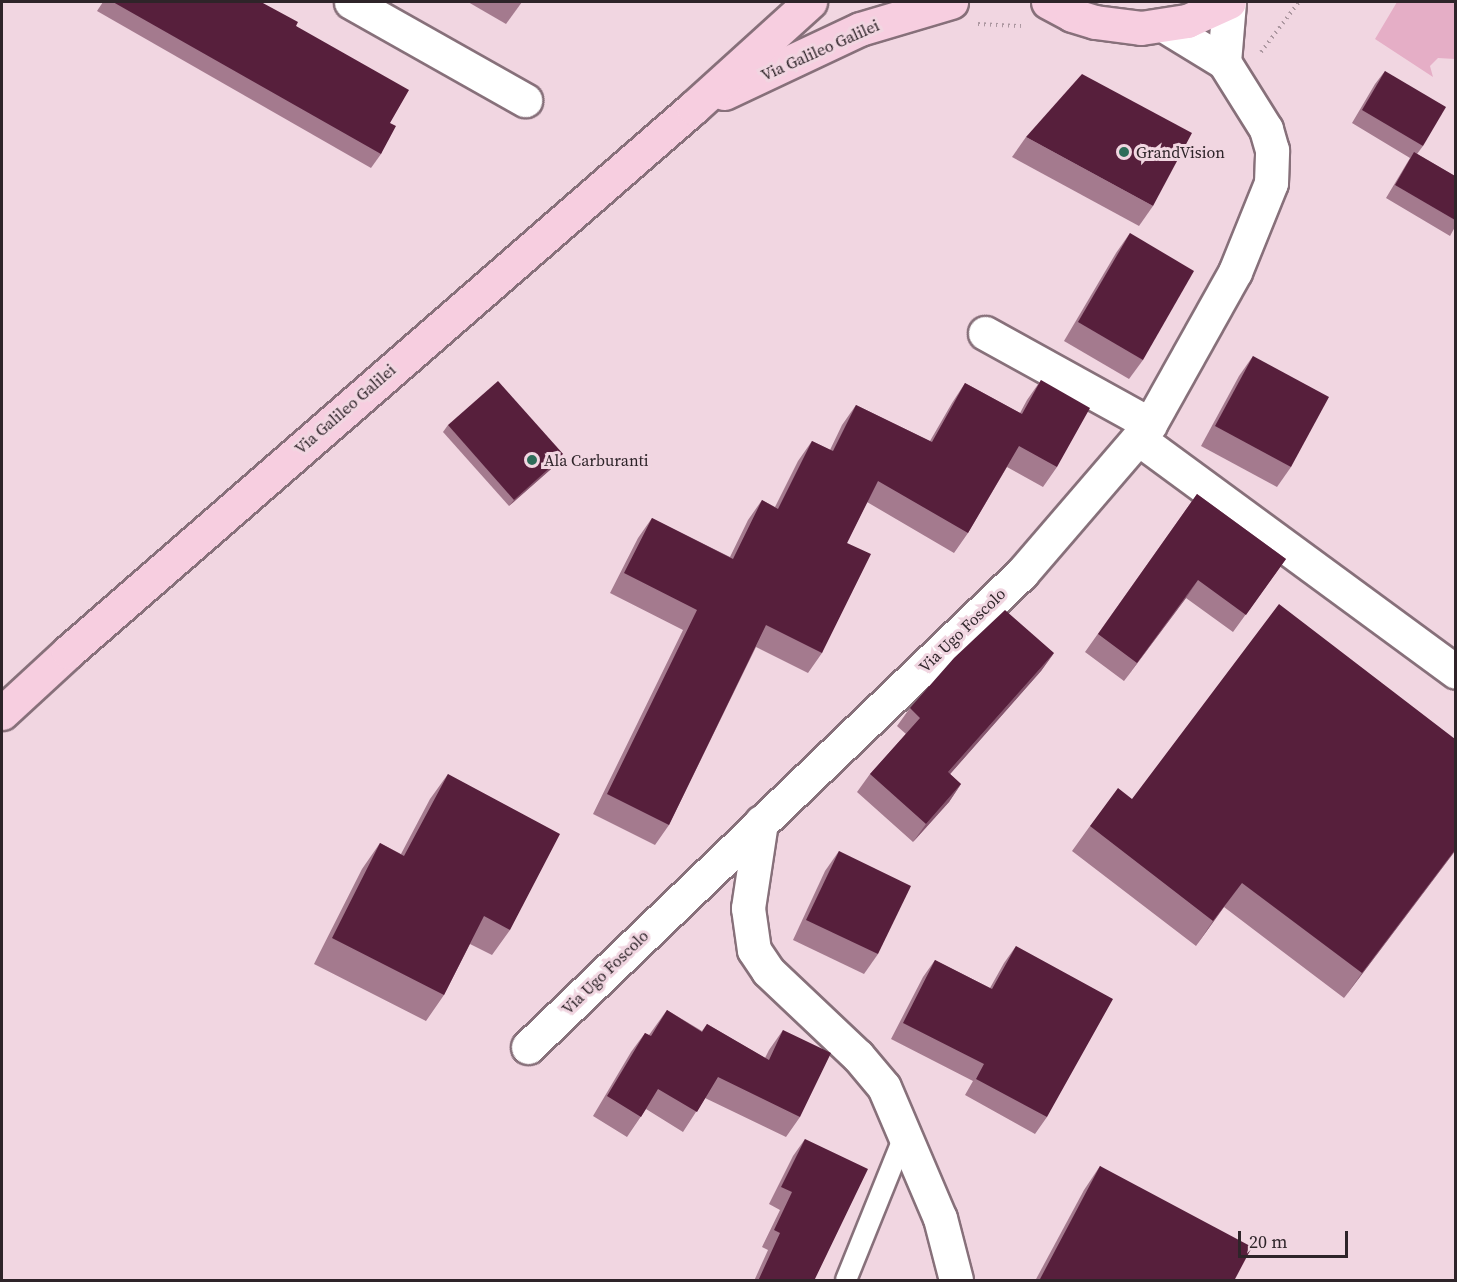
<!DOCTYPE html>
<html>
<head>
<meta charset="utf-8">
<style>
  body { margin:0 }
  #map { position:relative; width:1457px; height:1282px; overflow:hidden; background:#f1d6e1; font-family:"Source Serif 4",serif }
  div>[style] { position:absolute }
  .green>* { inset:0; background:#e5aec6 }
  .path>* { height:4px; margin-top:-2px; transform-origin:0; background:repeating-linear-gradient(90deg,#ac97a0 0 1.5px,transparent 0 6px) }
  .roads { filter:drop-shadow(2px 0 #87707a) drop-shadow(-2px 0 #87707a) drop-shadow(0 2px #87707a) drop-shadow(0 -2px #87707a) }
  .service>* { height:20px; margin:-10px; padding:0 10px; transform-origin:10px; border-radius:10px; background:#fff }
  .minor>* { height:33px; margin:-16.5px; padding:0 16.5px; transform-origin:16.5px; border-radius:16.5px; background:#fff }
  .primary>* { height:33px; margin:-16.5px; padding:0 16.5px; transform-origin:16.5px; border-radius:16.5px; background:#f7cee0 }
  .wall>* { inset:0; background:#a47a8e }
  .shaded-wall>* { inset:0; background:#85566e }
  .building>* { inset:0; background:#571f3c }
  .dots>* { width:16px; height:16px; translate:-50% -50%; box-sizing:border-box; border:3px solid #f1d6e1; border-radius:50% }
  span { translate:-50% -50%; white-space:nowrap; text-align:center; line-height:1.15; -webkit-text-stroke:6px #f1d6e1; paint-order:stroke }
  .street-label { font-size:16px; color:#2e2429 }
  .poi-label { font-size:16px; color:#2e2429 }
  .left { translate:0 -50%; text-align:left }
  .frame { position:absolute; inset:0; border:3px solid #2e2429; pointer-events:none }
  .scale { position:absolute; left:1238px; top:1231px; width:110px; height:27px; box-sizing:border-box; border:3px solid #2e2429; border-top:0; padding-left:8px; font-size:18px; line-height:21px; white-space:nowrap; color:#2e2429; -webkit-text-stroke:4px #f1d6e1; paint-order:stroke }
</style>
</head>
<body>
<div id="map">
  <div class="green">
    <div style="clip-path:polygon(1397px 2px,1455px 2px,1455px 59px,1438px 58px,1430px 66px,1433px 77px,1375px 39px)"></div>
  </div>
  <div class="path">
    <div style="left:978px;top:24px;width:43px;rotate:2.7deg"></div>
    <div style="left:1261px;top:52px;width:63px;rotate:-52.8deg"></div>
  </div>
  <div class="roads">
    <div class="service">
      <div style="left:846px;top:1280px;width:157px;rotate:-68deg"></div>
    </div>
    <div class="minor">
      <div style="left:351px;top:2px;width:200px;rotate:29.4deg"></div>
      <div style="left:1165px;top:26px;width:69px;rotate:31.4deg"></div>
      <div style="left:985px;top:333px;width:188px;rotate:28.9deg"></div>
      <div style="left:1139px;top:439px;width:393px;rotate:36.3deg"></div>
      <div style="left:761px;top:822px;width:87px;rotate:98.6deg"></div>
      <div style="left:748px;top:908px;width:42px;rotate:81.9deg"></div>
      <div style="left:754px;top:950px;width:25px;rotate:56deg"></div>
      <div style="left:768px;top:971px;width:124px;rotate:43.4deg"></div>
      <div style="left:858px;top:1056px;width:40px;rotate:50deg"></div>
      <div style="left:884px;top:1087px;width:142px;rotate:66.9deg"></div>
      <div style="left:940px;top:1218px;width:64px;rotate:75.5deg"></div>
      <div style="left:528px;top:1047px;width:685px;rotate:-43.82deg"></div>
      <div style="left:1022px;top:573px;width:196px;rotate:-49.3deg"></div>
      <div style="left:1150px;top:424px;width:174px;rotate:-60.8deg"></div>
      <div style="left:1235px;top:272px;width:96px;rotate:-68deg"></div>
      <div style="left:1271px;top:183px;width:33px;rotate:-88deg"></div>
      <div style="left:1272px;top:150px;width:22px;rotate:-106deg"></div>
      <div style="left:1266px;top:129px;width:79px;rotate:-122.1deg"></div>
      <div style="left:1224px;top:62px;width:60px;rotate:-85.2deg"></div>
    </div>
    <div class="primary">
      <div style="left:1048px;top:2px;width:27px;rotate:28deg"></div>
      <div style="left:1072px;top:15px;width:24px;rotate:17deg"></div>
      <div style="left:1095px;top:22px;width:46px;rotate:7.4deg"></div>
      <div style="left:1141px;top:28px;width:47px;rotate:-8.7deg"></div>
      <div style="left:1187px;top:21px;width:46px;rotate:-24.3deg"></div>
      <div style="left:724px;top:93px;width:150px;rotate:-25.2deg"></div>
      <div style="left:860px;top:29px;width:95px;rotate:-16.5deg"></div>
      <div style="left:2px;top:713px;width:90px;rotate:-42.7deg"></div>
      <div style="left:68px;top:652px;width:829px;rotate:-41.04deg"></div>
      <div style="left:693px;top:108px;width:158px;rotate:-42.2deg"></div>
    </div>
  </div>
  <div class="wall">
    <div style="clip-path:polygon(103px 2px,261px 2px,296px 26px,390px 123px,381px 154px,371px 168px,97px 11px)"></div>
    <div style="clip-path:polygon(468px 2px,522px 2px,506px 24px)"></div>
    <div style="clip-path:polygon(1385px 71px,1423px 146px,1417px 154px,1455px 176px,1455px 227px,1450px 236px,1386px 198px,1410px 158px,1352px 123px,1375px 84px)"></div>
    <div style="clip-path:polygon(1026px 137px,1153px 206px,1139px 226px,1012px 157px)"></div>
    <div style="clip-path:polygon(1130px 233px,1143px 360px,1129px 379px,1064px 341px,1116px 253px)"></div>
    <div style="clip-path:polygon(1253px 356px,1291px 467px,1277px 487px,1201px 446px,1239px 376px)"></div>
    <div style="clip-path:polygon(1041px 380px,1057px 467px,1043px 487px,1007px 467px,968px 533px,954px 553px,867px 502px,847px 543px,822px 653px,808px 673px,756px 647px,669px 825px,655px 845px,593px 814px,683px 630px,610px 593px,638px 538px,652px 518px,730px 557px,748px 520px,762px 500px,775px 507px,798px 461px,812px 441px,830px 450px,842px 425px,856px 405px,930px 441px,952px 403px,965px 383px,1020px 413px,1027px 400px)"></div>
    <div style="clip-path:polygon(448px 425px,564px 455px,559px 462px,509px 506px,443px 432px)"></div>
    <div style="clip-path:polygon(1197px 494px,1286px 559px,1233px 632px,1186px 598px,1124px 681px,1085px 652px)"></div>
    <div style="clip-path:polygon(1054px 653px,1041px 671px,950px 774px,961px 784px,949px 802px,913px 842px,857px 792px,870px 774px,906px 734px,897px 726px,910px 708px)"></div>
    <div style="clip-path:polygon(448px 774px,510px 930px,492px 955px,470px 944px,444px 995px,426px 1021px,314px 964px,362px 869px,380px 843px,401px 854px,430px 799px)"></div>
    <div style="clip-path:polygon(1132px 799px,1455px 851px,1344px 998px,1224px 907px,1196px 946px,1072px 851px,1090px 826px)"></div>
    <div style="clip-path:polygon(839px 851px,878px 954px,864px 974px,793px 940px,825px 871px)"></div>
    <div style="clip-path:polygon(1016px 946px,1047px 1117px,1035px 1134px,965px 1095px,973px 1081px,891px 1039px,923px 977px,935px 960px,990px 988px,1004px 963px)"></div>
    <div style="clip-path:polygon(667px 1010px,702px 1031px,707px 1024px,765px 1058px,769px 1050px,783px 1030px,800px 1117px,786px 1137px,705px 1098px,683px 1132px,646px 1109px,627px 1137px,593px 1116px,631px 1052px,645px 1033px,649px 1035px)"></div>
    <div style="clip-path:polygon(805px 1139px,814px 1281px,754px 1281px,768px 1250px,762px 1247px,780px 1210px,769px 1204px,793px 1156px)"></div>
    <div style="clip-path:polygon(1100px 1166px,1234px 1281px,1035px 1281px,1084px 1190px)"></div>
  </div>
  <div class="shaded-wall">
    <div style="clip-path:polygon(564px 455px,559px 462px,509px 506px,514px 500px)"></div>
    <div style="clip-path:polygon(1198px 580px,1186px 598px,1124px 681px,1137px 663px)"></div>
    <div style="clip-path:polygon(1054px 653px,1041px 671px,936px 790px,948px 772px)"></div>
    <div style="clip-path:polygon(961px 784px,949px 802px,913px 842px,926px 824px)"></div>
    <div style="clip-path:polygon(1455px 850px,1455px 851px,1344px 998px,1362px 973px)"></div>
    <div style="clip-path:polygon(1242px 883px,1224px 907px,1196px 946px,1213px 921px)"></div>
  </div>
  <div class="building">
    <div style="clip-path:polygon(113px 2px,261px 2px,298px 22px,296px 26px,409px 90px,390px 123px,396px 126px,381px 154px)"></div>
    <div style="clip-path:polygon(1385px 71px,1446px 107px,1423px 146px,1362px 110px)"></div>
    <div style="clip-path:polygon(1082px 74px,1192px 133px,1153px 206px,1026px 137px)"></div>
    <div style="clip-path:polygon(1414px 152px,1455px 176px,1455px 220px,1395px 185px)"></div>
    <div style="clip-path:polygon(1130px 233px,1194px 271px,1143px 360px,1078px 322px)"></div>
    <div style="clip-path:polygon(1253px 356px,1329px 397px,1291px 467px,1215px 426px)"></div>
    <div style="clip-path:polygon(1041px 380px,1090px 408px,1057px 467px,1019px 446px,968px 533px,878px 481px,847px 543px,871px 554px,822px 653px,766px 625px,669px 825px,607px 794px,697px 610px,624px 573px,652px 518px,733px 559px,762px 500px,778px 509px,812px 441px,833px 451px,856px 405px,932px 442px,965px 383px,1022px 414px)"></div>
    <div style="clip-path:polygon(498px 381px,564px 455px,514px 500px,448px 425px)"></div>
    <div style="clip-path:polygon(1197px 494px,1286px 559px,1246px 615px,1198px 580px,1137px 663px,1098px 634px)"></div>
    <div style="clip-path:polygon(1279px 604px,1455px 739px,1455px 850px,1362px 973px,1242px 883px,1213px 921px,1090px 826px,1118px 788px,1132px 799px)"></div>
    <div style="clip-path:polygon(1005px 610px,1054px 653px,948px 772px,961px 784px,926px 824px,870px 774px,920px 718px,910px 708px,954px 658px)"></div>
    <div style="clip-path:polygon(448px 774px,560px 834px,510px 930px,484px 916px,444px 995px,332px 938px,380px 843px,404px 856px)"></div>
    <div style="clip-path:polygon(839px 851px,911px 886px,878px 954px,806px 920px)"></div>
    <div style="clip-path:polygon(1016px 946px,1113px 999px,1047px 1117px,976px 1079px,984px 1064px,903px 1023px,935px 960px,992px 989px)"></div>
    <div style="clip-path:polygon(667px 1010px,702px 1032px,707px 1024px,769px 1060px,783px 1030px,831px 1053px,800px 1117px,718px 1077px,697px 1112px,658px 1089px,641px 1117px,607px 1096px,645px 1033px,651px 1036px)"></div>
    <div style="clip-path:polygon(805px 1139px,868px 1169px,814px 1281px,758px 1281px,780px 1233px,774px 1230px,792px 1192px,781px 1187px)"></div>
    <div style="clip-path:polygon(1100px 1166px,1252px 1247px,1234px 1281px,1039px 1281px)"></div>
  </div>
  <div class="dots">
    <div style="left:1124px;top:152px;background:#2e6d5a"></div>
    <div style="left:532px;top:460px;background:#2e6d5a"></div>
  </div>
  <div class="street-label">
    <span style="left:820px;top:50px;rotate:-24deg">Via Galileo Galilei</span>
    <span style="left:345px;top:409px;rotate:-41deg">Via Galileo Galilei</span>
    <span style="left:962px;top:630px;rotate:-44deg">Via Ugo Foscolo</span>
    <span style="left:605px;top:972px;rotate:-44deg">Via Ugo Foscolo</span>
  </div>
  <div class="poi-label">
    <span class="left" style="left:1136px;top:152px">GrandVision</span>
    <span class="left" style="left:544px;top:460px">Ala Carburanti</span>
  </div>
  <div class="frame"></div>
  <div class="scale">20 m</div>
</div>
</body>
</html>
